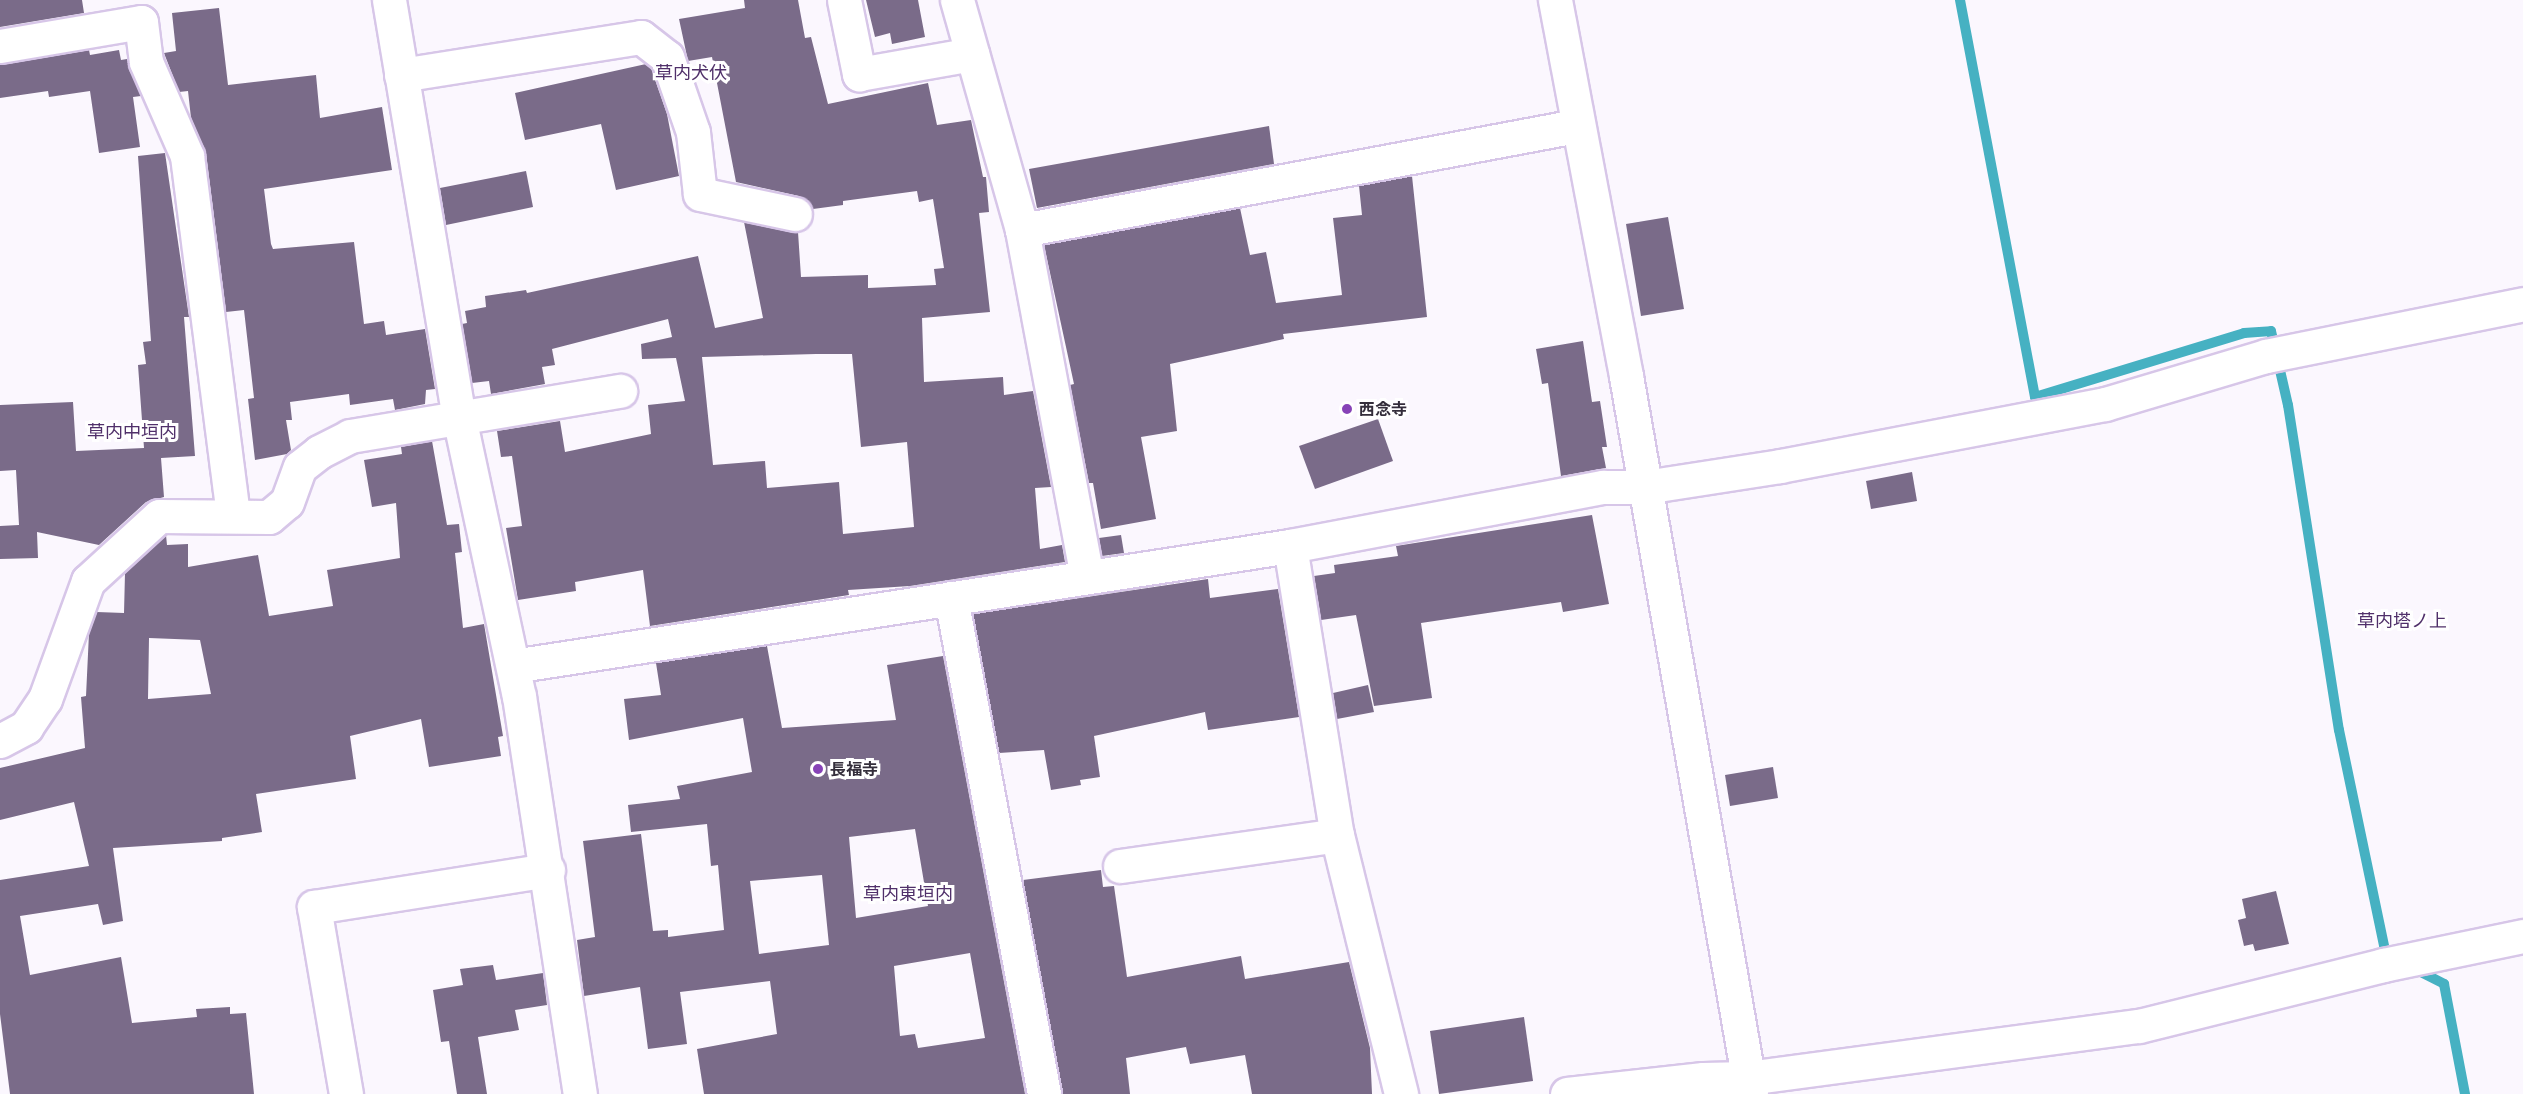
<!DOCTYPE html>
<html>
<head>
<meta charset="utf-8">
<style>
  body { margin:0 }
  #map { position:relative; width:2523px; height:1094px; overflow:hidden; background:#fbf7fe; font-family:Inter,"Noto Sans JP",sans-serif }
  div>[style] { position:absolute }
  .stream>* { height:10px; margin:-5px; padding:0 5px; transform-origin:5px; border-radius:5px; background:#46b1c2 }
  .building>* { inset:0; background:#7a6b89 }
  .roads { filter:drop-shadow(2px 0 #d7c6e8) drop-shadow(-2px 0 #d7c6e8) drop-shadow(0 2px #d7c6e8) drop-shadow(0 -2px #d7c6e8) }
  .minor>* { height:33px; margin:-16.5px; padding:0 16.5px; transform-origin:16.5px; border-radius:16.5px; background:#fff }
  .tertiary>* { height:33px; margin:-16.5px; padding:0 16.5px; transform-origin:16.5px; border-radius:16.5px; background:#fff }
  .dots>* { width:16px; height:16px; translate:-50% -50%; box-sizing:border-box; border:3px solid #fff; border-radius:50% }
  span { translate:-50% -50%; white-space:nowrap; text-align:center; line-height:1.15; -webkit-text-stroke:6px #fff; paint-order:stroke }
  .poi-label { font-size:16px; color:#342e3b; font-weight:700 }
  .left { translate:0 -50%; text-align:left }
  .neighbourhood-label { font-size:18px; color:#50306a }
</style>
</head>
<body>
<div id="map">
  <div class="stream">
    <div style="left:1960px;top:0;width:404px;rotate:79.3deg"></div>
    <div style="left:2035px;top:397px;width:219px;rotate:-17deg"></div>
    <div style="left:2244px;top:333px;width:27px;rotate:-4deg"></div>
    <div style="left:2271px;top:331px;width:76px;rotate:77.1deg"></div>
    <div style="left:2288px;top:405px;width:329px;rotate:81.1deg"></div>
    <div style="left:2339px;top:730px;width:229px;rotate:78.2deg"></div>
    <div style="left:2386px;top:954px;width:6px;rotate:31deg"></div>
    <div style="left:2413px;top:968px;width:35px;rotate:27deg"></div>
    <div style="left:2444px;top:984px;width:112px;rotate:79.2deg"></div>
  </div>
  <div class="building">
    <div style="clip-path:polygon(0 0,82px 0,84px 13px,0 27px)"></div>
    <div style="clip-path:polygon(evenodd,744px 0,798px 0,805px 38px,811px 37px,828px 104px,928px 83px,937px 125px,971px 120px,983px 177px,986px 177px,989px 212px,979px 213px,990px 312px,922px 318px,924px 382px,1003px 377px,1004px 395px,1033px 391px,1051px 487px,1035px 488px,1040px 549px,1062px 545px,1065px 562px,910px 586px,848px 590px,849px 595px,650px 626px,643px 570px,575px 582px,576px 591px,518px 600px,506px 528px,522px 526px,512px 456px,501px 457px,497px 431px,560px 421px,565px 452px,651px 434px,648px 405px,685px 401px,676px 358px,642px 359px,641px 344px,672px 337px,668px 319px,552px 349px,555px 365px,542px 367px,545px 384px,491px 394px,489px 381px,472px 383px,462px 324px,467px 323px,465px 311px,486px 307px,485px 296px,526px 290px,527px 293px,698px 256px,715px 328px,763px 318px,744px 222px,798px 232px,801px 277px,868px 275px,868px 288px,936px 285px,934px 269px,944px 268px,933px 199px,919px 202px,917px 191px,843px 201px,843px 205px,813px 209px,799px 196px,736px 182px,712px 57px,688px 61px,679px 19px,745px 8px,744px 0,816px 354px,852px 354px,861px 447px,907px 442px,914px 527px,843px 534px,839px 482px,767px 488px,765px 461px,713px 465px,702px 357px,816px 354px)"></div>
    <div style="clip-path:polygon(866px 0,918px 0,925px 37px,892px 44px,890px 33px,875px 37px)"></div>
    <div style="clip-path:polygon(219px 8px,228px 85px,316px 75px,320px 118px,382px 107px,392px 170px,264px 189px,271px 244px,273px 249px,354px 242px,364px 324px,384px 321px,386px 335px,425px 329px,435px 389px,426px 390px,425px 404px,395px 410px,393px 399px,350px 405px,349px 394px,290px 402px,292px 420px,286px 420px,291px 450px,287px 454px,255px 460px,248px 399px,254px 398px,244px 310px,226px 312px,206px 153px,191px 118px,188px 91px,179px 92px,164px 53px,176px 51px,172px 13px)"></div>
    <div style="clip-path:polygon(89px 50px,90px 55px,119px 50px,121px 60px,127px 59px,141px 96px,133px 97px,140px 147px,99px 153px,90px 91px,49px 97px,48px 91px,0 98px,0 64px)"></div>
    <div style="clip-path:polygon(646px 64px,651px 68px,667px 114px,679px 176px,616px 190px,601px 124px,525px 140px,515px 93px)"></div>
    <div style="clip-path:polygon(1269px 126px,1274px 164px,1037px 208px,1029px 169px)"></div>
    <div style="clip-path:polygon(165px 153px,189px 317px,184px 317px,195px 456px,161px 458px,164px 497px,146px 502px,99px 545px,37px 532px,38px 558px,0 559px,0 526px,19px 525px,16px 470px,0 471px,0 405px,73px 402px,76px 451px,144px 448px,138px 365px,146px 364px,143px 342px,151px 341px,138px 156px)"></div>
    <div style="clip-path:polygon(526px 171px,533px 207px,446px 225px,440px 188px)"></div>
    <div style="clip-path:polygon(1412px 176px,1427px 317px,1283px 334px,1284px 339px,1170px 364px,1177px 431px,1141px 437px,1156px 519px,1101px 529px,1093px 483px,1089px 483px,1070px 385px,1074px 384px,1044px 245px,1240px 208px,1250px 255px,1266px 252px,1276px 303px,1342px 295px,1333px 218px,1362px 215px,1359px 186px)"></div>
    <div style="clip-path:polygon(1668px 217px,1684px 309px,1641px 316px,1626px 224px)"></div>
    <div style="clip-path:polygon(1583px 341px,1592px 402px,1600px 401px,1607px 447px,1602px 447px,1606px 468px,1561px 476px,1548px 383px,1542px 384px,1536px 349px)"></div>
    <div style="clip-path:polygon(1378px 419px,1393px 461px,1315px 489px,1299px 446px)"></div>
    <div style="clip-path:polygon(evenodd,432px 441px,447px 525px,459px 524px,462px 552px,455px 553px,463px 628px,484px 624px,503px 736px,498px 737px,501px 756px,429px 767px,421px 719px,350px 736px,356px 779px,256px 794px,262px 832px,222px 838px,222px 841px,113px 848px,123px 921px,103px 925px,98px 904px,20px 916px,30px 975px,121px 957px,132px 1023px,197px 1017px,196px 1009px,230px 1007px,230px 1014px,246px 1013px,254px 1094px,10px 1094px,0 1014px,0 880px,89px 866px,74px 802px,0 820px,0 768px,85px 748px,81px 697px,86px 696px,89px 633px,97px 612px,124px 613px,125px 573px,166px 535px,167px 545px,188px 544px,188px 567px,258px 555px,269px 616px,333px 606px,327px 570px,400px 558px,396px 503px,372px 507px,364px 460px,402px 454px,401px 447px,432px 441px,149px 638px,200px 640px,211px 694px,148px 699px,149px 638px)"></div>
    <div style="clip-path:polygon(1912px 472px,1917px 501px,1871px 509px,1866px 481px)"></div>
    <div style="clip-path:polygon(1592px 515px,1609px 604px,1563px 612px,1561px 602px,1421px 623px,1432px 698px,1374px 706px,1356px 615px,1321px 620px,1314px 576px,1335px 573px,1334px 565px,1398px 556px,1396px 546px)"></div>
    <div style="clip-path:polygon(1121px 535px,1124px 553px,1102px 556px,1099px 538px)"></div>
    <div style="clip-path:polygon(1208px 579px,1210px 598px,1278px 589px,1299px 717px,1208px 730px,1205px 712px,1094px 736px,1100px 777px,1080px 780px,1081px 785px,1051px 790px,1044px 750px,999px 753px,973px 614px)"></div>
    <div style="clip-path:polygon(evenodd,767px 646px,782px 728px,896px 720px,887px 665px,943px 656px,1025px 1094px,704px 1094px,697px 1049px,777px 1034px,770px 981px,680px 992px,687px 1044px,648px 1049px,640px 987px,584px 996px,577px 940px,595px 937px,583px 841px,641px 834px,653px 931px,668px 930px,668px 937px,724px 930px,718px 865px,711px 866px,707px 824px,631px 832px,628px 805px,680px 799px,677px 786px,752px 772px,743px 718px,629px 740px,624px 699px,661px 695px,656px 663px,767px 646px,915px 829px,928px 906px,856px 918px,849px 837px,915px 829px,767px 646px,822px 875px,829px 945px,759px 954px,750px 881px,822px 875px,767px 646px,970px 953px,985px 1038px,918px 1048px,915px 1034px,900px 1036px,894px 966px,970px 953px)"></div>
    <div style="clip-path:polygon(1368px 685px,1374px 712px,1337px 719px,1333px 693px)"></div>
    <div style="clip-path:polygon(1773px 767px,1778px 798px,1730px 806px,1725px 775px)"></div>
    <div style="clip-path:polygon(1101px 870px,1103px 887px,1114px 886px,1127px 977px,1241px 956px,1245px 979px,1349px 962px,1370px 1048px,1372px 1094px,1252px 1094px,1245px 1055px,1190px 1064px,1186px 1047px,1126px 1058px,1130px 1094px,1062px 1094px,1023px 880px)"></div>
    <div style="clip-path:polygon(2276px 891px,2289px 944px,2255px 951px,2253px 944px,2244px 946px,2238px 920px,2246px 918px,2242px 899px)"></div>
    <div style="clip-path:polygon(493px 965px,496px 980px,543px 973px,547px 1005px,515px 1010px,519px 1030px,478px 1037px,487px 1094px,457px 1094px,449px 1041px,441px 1042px,433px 990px,463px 985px,460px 969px)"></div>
    <div style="clip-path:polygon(1524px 1017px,1533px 1081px,1439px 1094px,1430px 1031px)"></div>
  </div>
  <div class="roads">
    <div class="minor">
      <div style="left:389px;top:0;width:423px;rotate:80.5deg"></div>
      <div style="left:459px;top:417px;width:285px;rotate:77.9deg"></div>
      <div style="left:519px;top:696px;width:403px;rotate:81.3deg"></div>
      <div style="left:844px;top:0;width:76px;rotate:78.5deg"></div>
      <div style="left:859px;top:74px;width:115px;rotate:-10deg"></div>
      <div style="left:957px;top:0;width:239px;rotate:74.2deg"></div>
      <div style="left:1022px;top:230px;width:352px;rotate:79.4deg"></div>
      <div style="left:0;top:46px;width:143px;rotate:-9.7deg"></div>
      <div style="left:141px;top:22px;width:40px;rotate:82.9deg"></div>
      <div style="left:146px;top:62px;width:103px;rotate:66.4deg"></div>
      <div style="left:187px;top:156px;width:361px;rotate:82.7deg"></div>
      <div style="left:401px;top:75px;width:243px;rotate:-9deg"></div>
      <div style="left:641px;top:37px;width:33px;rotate:38deg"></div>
      <div style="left:667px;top:57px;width:79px;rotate:70.9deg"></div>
      <div style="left:693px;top:132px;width:62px;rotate:83.6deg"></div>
      <div style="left:700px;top:194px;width:97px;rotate:11.9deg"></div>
      <div style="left:1022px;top:230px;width:564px;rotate:-10.63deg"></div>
      <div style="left:1290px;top:546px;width:293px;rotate:80.8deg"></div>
      <div style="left:1337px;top:835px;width:267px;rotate:76.1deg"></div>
      <div style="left:951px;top:598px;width:505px;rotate:79.38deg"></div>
      <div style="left:513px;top:666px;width:786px;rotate:-8.78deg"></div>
      <div style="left:1290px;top:546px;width:319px;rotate:-10.7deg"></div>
      <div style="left:1603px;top:487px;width:42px"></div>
      <div style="left:1645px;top:487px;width:137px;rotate:-8.8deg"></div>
      <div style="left:1780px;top:466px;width:331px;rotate:-10.8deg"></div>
      <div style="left:2105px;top:404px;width:168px;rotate:-16.6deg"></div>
      <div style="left:2266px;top:356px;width:262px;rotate:-11.4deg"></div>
      <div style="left:0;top:741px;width:30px;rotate:-28deg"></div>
      <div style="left:26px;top:727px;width:34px;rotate:-56deg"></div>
      <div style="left:45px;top:699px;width:126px;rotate:-70deg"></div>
      <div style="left:88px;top:581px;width:96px;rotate:-42.5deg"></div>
      <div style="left:159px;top:516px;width:110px;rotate:0.5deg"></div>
      <div style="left:269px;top:517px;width:23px;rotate:-40deg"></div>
      <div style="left:287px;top:502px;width:37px;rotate:-70deg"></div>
      <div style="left:300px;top:467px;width:24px;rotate:-38deg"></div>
      <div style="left:319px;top:452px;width:35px;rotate:-27deg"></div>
      <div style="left:350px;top:436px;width:274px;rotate:-9.5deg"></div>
      <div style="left:1120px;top:866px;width:219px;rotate:-8.1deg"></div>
      <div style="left:346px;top:1094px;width:190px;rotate:-99.7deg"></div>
      <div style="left:314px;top:907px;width:237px;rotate:-9deg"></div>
      <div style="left:1567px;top:1094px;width:137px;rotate:-6.3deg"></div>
      <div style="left:1703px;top:1079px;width:45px;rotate:-1.3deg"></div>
      <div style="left:1748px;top:1078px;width:394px;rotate:-7.6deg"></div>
      <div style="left:2139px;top:1026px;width:252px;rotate:-14deg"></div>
      <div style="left:2383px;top:965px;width:143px;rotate:-11.7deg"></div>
    </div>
    <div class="tertiary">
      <div style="left:1555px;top:0;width:383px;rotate:79.3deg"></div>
      <div style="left:1626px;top:376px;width:729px;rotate:80.12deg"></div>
    </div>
  </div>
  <div class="dots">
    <div style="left:1347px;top:409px;background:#8743b7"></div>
    <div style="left:818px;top:769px;background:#8743b7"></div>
  </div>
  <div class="poi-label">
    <span class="left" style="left:1359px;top:409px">西念寺</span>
    <span class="left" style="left:830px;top:769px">長福寺</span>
  </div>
  <div class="neighbourhood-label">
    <span style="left:691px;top:73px">草内犬伏</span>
    <span style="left:132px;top:432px">草内中垣内</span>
    <span style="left:2402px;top:621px">草内塔ノ上</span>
    <span style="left:908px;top:894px">草内東垣内</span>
  </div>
</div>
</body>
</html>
